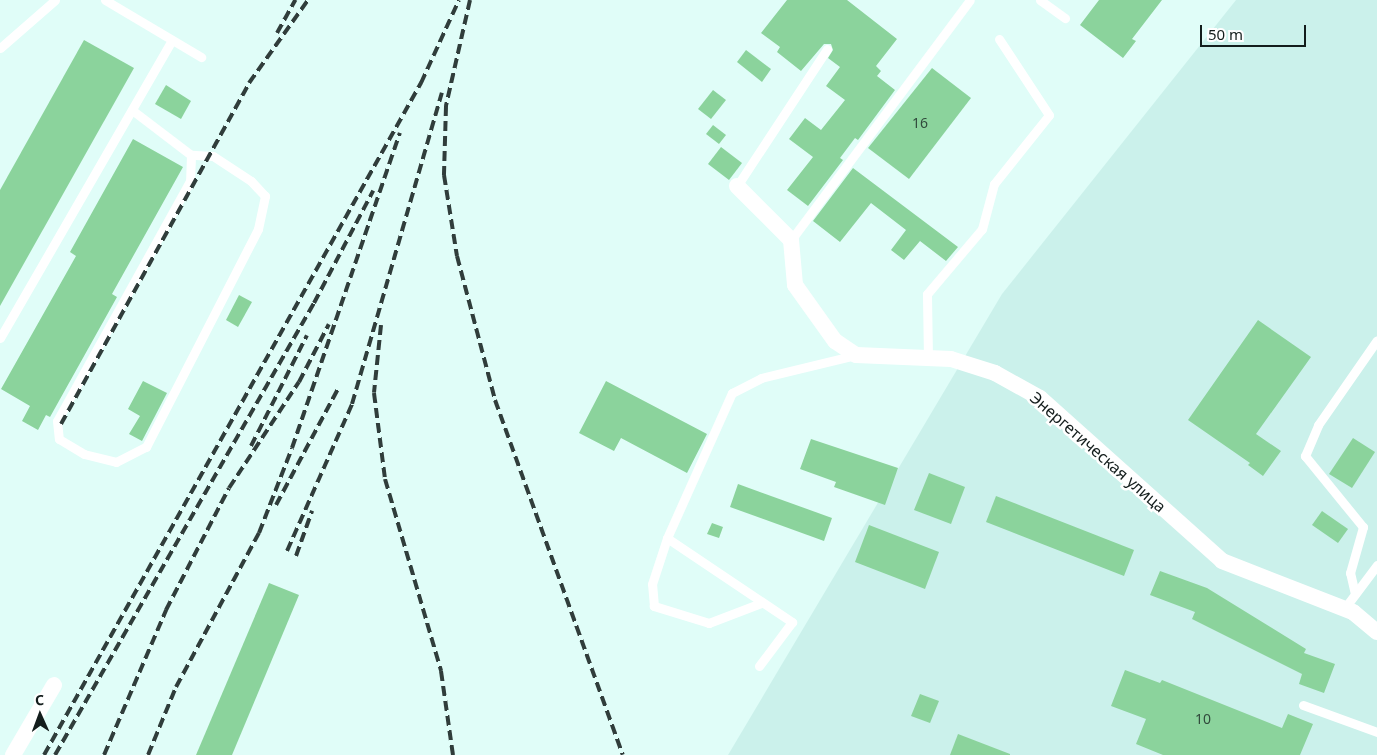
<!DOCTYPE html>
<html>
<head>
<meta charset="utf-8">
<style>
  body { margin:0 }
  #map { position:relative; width:1377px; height:755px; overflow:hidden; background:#e0fdf8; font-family:"Noto Sans",sans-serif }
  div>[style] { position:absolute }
  .built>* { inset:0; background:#cbf1eb }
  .building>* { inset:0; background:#8bd39c }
  .service>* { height:9px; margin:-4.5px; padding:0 4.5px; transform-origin:4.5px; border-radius:4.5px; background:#fff }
  .minor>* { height:16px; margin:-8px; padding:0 8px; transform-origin:8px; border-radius:8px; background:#fff }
  .rail>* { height:4px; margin-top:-2px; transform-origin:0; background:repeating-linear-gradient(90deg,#303d3b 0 10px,transparent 0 15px) }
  span { translate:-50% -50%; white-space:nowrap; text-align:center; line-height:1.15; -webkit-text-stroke:5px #fff; paint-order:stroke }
  .number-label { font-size:14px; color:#314a3c }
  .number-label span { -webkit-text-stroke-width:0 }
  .street-label { font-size:16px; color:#131d1c }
  .north { position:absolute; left:15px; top:690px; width:50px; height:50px; -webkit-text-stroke:4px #fff; paint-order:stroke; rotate:358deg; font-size:14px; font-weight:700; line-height:20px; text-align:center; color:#131d1c }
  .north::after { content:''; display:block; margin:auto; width:18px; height:22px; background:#131d1c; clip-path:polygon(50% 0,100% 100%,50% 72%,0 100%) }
  .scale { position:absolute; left:1200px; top:25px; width:106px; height:22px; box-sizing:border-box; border:2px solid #131d1c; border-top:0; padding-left:6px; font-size:15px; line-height:18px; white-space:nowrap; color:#131d1c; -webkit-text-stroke:4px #fff; paint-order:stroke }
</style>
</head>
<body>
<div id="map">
  <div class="built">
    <div style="clip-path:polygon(1236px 0,1377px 0,1377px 755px,728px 755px,1002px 294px)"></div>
  </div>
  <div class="building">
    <div style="clip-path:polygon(787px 0,847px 0,897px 39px,876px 66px,881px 71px,877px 76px,895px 90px,858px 140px,855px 138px,840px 158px,843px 160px,808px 206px,787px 190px,813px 157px,789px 139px,805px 118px,821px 130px,845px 100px,826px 86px,840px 67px,828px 58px,833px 50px,831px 44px,824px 44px,801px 71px,777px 52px,780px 47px,761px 33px)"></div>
    <div style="clip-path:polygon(1099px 0,1162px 0,1132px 39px,1136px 41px,1123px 58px,1080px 25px)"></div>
    <div style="clip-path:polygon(84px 40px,134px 68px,0 306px,0 190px)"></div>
    <div style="clip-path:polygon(746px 50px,771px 69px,762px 82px,737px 62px)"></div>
    <div style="clip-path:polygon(932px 68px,971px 98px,909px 179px,868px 148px)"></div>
    <div style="clip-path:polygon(166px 85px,191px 101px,181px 119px,155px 104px)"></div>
    <div style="clip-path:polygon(713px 90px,726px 100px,711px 119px,698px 109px)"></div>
    <div style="clip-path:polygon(713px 125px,726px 135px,719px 144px,706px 134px)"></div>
    <div style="clip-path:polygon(133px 139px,183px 167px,112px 294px,117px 297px,50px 417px,46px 415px,38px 430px,22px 421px,30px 406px,1px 389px,76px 256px,70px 252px)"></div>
    <div style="clip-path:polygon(721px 147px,742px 163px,729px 180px,708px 164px)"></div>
    <div style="clip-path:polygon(853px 168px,958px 247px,946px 261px,920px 241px,904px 260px,891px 250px,906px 230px,871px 203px,840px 242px,813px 221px)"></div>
    <div style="clip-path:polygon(239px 295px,252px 302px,238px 327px,226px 320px)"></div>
    <div style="clip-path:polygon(1258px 320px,1311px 357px,1256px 434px,1281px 451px,1263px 476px,1248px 465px,1250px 463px,1188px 420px)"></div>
    <div style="clip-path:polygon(143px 381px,167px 393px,142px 441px,129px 434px,140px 416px,128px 409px)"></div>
    <div style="clip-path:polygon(606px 381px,707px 434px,687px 473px,621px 438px,614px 451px,579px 433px)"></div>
    <div style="clip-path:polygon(1353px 438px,1375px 452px,1352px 488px,1329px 474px)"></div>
    <div style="clip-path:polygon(811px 439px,898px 468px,885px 505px,834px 487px,836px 482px,800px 469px)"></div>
    <div style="clip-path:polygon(929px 473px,965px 487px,951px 524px,914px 510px)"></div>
    <div style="clip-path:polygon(738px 484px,832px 518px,824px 541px,730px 507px)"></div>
    <div style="clip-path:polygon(996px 496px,1134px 550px,1124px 576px,986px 522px)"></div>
    <div style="clip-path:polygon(1322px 511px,1348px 529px,1338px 543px,1312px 525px)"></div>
    <div style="clip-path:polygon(712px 523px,723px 527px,719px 538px,707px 534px)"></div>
    <div style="clip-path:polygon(869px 525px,939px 552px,925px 589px,855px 562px)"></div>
    <div style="clip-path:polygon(1160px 571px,1207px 588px,1306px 649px,1304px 653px,1335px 664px,1324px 693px,1299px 684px,1302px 674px,1192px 619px,1195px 612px,1150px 595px)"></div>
    <div style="clip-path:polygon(269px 583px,299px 595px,232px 755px,196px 755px)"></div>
    <div style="clip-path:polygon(1125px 670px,1160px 683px,1162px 680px,1282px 728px,1288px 714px,1313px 724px,1300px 755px,1163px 755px,1136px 744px,1146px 719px,1111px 706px)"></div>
    <div style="clip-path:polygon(920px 694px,939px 701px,930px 723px,911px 716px)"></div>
    <div style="clip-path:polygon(958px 734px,1010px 754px,1010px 755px,950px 755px)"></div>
  </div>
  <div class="service">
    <div style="left:105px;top:0;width:112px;rotate:30.7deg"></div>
    <div style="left:1040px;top:0;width:31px;rotate:36deg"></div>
    <div style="left:0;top:48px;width:73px;rotate:-41.1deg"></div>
    <div style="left:132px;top:110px;width:74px;rotate:37.3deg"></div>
    <div style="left:191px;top:155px;width:26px;rotate:92deg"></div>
    <div style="left:190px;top:181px;width:274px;rotate:119deg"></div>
    <div style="left:57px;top:421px;width:18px;rotate:84deg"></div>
    <div style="left:59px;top:439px;width:29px;rotate:31deg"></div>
    <div style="left:84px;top:454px;width:33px;rotate:14deg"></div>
    <div style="left:116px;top:462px;width:34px;rotate:-27deg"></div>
    <div style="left:146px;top:447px;width:245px;rotate:-62.8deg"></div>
    <div style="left:258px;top:229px;width:34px;rotate:-78deg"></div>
    <div style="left:265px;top:196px;width:21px;rotate:-133deg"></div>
    <div style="left:251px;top:181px;width:45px;rotate:-146.7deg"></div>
    <div style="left:213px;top:156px;width:22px;rotate:-177deg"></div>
    <div style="left:737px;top:186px;width:164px;rotate:-56.7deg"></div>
    <div style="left:791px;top:240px;width:299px;rotate:-53.3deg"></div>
    <div style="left:0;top:338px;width:344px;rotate:-60deg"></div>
    <div style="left:928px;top:359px;width:65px;rotate:-90.9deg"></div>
    <div style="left:927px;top:294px;width:85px;rotate:-49.8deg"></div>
    <div style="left:982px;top:229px;width:47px;rotate:-75.1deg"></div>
    <div style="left:994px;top:184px;width:88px;rotate:-51.4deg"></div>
    <div style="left:1049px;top:115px;width:91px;rotate:-123.3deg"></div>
    <div style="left:667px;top:538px;width:151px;rotate:33.9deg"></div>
    <div style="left:792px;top:622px;width:55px;rotate:126.9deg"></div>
    <div style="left:1355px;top:594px;width:22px;rotate:-103deg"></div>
    <div style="left:1350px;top:573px;width:48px;rotate:-74.2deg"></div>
    <div style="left:1363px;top:527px;width:92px;rotate:-129.2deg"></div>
    <div style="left:1305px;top:456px;width:34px;rotate:-67deg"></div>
    <div style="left:1318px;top:425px;width:103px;rotate:-55.2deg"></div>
    <div style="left:761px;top:603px;width:56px;rotate:159deg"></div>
    <div style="left:709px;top:623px;width:58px;rotate:-162.8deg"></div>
    <div style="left:654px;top:606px;width:22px;rotate:-95deg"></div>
    <div style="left:652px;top:584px;width:48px;rotate:-71.9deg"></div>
    <div style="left:667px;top:538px;width:159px;rotate:-65.9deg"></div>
    <div style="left:732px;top:393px;width:33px;rotate:-27deg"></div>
    <div style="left:761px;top:378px;width:98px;rotate:-13.6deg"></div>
    <div style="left:1344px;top:609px;width:55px;rotate:-53.1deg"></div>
    <div style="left:1303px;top:705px;width:79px;rotate:20deg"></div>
  </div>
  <div class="minor">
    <div style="left:737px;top:186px;width:76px;rotate:45deg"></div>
    <div style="left:791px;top:240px;width:45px;rotate:84.9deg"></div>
    <div style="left:795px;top:285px;width:69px;rotate:54.5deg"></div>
    <div style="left:835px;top:341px;width:25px;rotate:34deg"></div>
    <div style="left:856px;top:355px;width:95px;rotate:2.4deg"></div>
    <div style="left:951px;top:359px;width:46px;rotate:17.7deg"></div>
    <div style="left:995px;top:373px;width:51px;rotate:29.1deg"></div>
    <div style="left:1040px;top:398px;width:244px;rotate:41.8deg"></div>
    <div style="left:1222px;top:561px;width:141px;rotate:21.3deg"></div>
    <div style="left:1353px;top:612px;width:31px;rotate:40deg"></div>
    <div style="left:13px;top:755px;width:81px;rotate:-59.6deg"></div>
  </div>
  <div class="rail">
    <div style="left:470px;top:0;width:109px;rotate:102.8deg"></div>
    <div style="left:446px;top:106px;width:69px;rotate:91.7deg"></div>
    <div style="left:444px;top:175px;width:82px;rotate:80.9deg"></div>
    <div style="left:457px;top:256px;width:149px;rotate:75.2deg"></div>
    <div style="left:495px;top:400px;width:377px;rotate:70.2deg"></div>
    <div style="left:277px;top:33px;width:38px;rotate:-61deg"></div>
    <div style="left:381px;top:325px;width:68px;rotate:95.9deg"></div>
    <div style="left:374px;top:393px;width:87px;rotate:82.7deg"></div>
    <div style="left:385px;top:479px;width:200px;rotate:73.7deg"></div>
    <div style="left:441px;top:671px;width:85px;rotate:81.9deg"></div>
    <div style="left:61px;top:424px;width:389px;rotate:-61.1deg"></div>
    <div style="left:249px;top:83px;width:102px;rotate:-54.6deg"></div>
    <div style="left:251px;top:446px;width:124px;rotate:-63.2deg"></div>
    <div style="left:276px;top:505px;width:134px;rotate:-61.9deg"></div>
    <div style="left:287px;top:551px;width:161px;rotate:-66.1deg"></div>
    <div style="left:352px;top:404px;width:324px;rotate:-73.9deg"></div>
    <div style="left:296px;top:556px;width:48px;rotate:-70.4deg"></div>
    <div style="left:44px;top:755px;width:771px;rotate:-60.71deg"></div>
    <div style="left:421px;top:83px;width:91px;rotate:-65.4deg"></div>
    <div style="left:55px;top:755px;width:521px;rotate:-60.19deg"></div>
    <div style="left:314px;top:303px;width:127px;rotate:-62.2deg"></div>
    <div style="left:104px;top:755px;width:158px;rotate:-66.8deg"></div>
    <div style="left:166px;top:610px;width:137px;rotate:-62.7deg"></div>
    <div style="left:229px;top:488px;width:127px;rotate:-56.6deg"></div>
    <div style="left:299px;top:382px;width:65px;rotate:-62.7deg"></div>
    <div style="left:148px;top:755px;width:74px;rotate:-67.6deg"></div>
    <div style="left:176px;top:687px;width:175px;rotate:-61.7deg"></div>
    <div style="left:259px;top:533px;width:91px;rotate:-68.8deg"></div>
    <div style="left:292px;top:448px;width:333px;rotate:-71.1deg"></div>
  </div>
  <div class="number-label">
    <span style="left:920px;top:123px">16</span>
    <span style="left:1203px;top:719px">10</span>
  </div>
  <div class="street-label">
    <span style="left:1098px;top:452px;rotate:41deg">Энергетическая улица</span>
  </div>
  <div class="north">С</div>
  <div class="scale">50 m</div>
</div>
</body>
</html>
